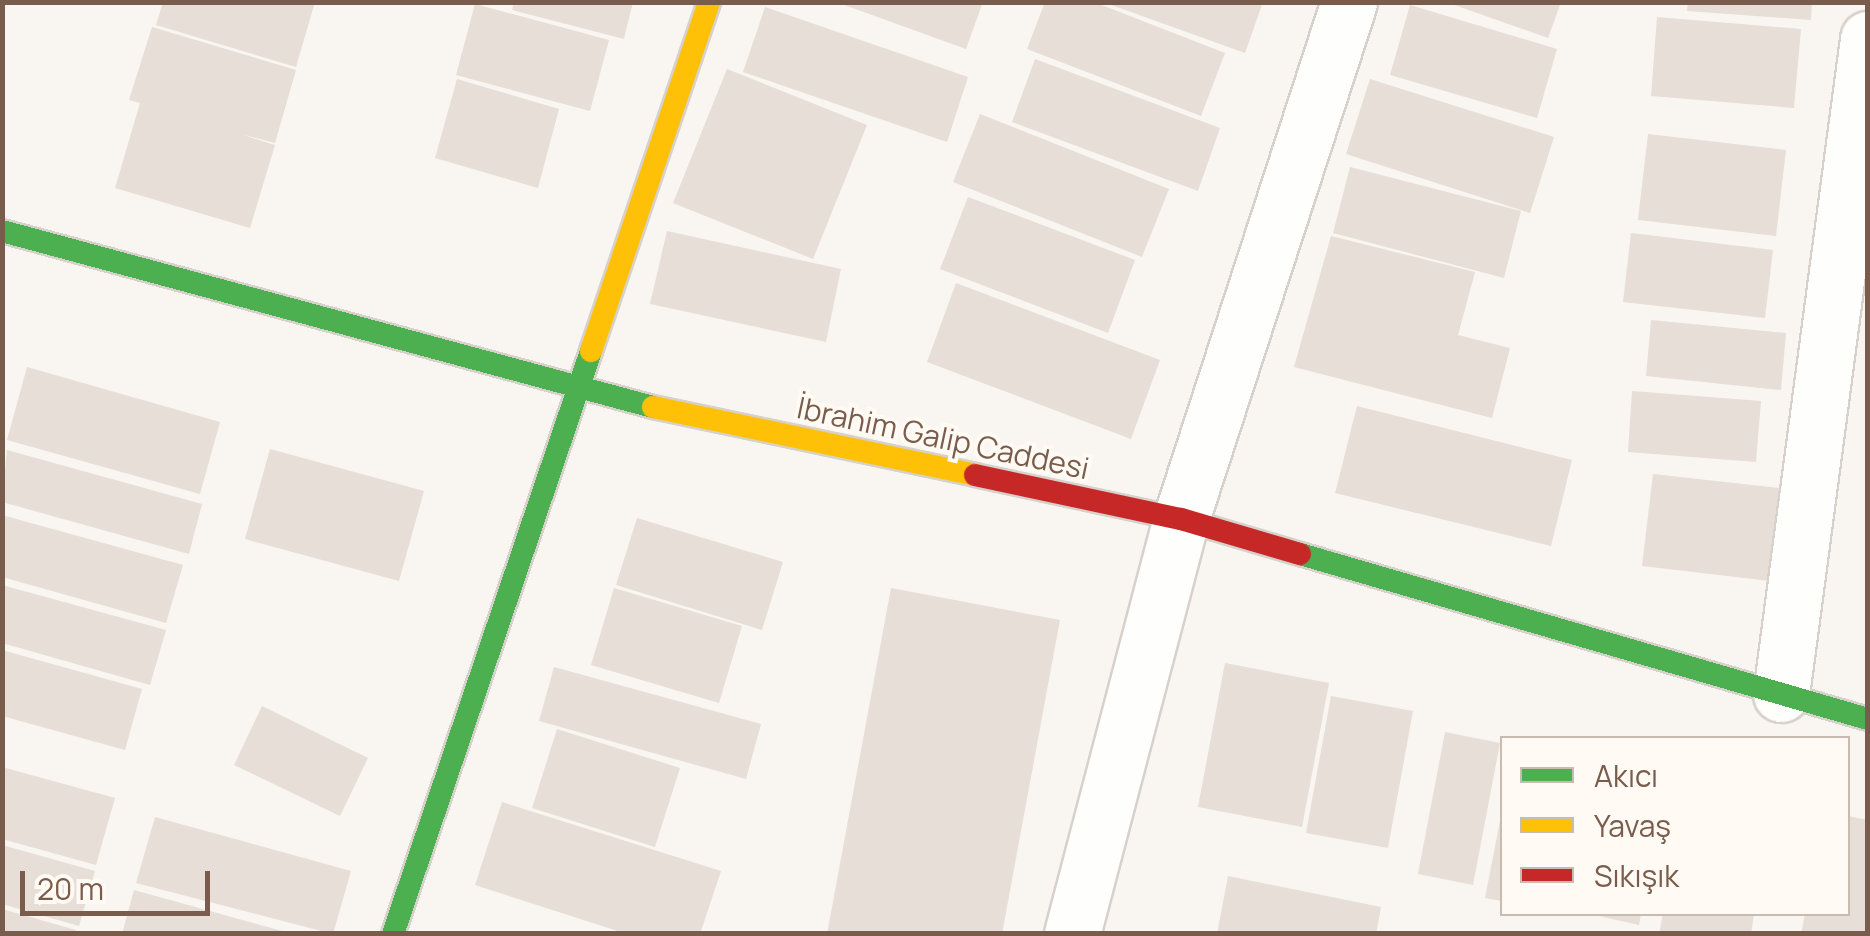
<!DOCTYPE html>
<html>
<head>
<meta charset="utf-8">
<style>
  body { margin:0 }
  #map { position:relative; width:1870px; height:936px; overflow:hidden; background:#f9f5f0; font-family:Manrope,sans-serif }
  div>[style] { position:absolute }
  .building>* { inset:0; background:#e6ded7 }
  .roads { filter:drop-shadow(2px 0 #d7d1cb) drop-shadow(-2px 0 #d7d1cb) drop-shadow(0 2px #d7d1cb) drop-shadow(0 -2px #d7d1cb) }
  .street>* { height:55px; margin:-27.5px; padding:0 27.5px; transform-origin:27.5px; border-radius:27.5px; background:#fefefd }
  .fast>* { height:22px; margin:-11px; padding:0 11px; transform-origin:11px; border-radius:11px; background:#4caf50 }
  .slow>* { height:22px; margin:-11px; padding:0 11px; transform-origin:11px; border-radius:11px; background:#ffc107 }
  .jam>* { height:22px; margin:-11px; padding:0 11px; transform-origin:11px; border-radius:11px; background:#c62828 }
  span { translate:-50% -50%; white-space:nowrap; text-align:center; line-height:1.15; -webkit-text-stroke:8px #fffaf3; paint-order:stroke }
  .street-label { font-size:30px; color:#7a5c4d }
  .frame { position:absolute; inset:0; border:5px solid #7a5c4d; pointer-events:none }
  .legend { position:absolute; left:1500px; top:736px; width:350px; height:180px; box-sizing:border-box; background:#fffaf3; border:2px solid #cabbb1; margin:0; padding:12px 18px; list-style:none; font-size:30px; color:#7a5c4d }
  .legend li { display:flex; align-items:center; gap:20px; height:50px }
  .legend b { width:50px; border:2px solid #cabbb1 }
  .scale { position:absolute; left:20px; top:871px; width:190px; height:45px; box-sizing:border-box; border:5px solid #7a5c4d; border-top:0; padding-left:12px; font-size:30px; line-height:35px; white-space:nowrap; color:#7a5c4d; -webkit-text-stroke:8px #fffaf3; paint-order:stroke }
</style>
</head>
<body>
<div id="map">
  <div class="building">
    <div style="clip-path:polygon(163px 2px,315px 2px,296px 67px,156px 25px)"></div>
    <div style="clip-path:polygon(514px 2px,633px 2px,624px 39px,512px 10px)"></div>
    <div style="clip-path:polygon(836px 2px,983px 2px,966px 49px)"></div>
    <div style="clip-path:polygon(1045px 2px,1094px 2px,1225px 53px,1201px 116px,1027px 49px)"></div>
    <div style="clip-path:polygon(1103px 2px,1263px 2px,1245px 53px)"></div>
    <div style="clip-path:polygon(1446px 2px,1561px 2px,1548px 38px)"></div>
    <div style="clip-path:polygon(1688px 2px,1812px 2px,1811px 20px,1687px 11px)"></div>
    <div style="clip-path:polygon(475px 4px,609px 40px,590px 111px,456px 75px)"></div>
    <div style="clip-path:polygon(1410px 5px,1557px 49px,1537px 118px,1390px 75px)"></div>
    <div style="clip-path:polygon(765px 7px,968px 77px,947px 142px,743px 72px)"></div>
    <div style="clip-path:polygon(1657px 17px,1801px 29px,1794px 108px,1651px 96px)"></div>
    <div style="clip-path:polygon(152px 27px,296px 70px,275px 143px,240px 134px,275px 145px,250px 228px,115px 188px,140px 103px,129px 100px)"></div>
    <div style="clip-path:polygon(1035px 59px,1220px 128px,1198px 191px,1012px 122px)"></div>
    <div style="clip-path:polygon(727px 69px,867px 125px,813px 259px,673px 203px)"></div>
    <div style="clip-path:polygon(457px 79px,559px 109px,538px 188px,435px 158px)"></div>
    <div style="clip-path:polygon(1370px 79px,1554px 137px,1530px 213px,1346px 154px)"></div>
    <div style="clip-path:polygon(980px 114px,1169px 189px,1142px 257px,953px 182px)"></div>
    <div style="clip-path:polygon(1648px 134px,1786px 150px,1776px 236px,1638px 220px)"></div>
    <div style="clip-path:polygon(1350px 167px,1521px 211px,1504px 278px,1333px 233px)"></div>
    <div style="clip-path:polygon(968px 197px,1135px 260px,1108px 333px,940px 269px)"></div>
    <div style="clip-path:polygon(667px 231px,841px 269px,826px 342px,650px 304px)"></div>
    <div style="clip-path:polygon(1631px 233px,1773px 250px,1765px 318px,1623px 302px)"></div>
    <div style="clip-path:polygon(1331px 236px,1475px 272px,1458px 335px,1510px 348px,1492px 418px,1294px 367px)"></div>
    <div style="clip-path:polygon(956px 283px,1160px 360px,1131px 439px,927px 362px)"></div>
    <div style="clip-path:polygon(1651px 320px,1786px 333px,1781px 390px,1646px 376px)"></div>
    <div style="clip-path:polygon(27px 367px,220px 422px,200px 494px,7px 440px)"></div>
    <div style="clip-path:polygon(1632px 391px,1761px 401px,1756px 462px,1628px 452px)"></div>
    <div style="clip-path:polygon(1357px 406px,1572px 460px,1551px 546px,1335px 493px)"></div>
    <div style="clip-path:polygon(270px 449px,424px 491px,399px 581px,245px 539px)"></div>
    <div style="clip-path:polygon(7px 450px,202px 504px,189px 554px,2px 502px)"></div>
    <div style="clip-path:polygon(1653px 474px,1779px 488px,1770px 581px,1642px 566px)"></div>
    <div style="clip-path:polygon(2px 515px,183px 565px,166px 623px,2px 577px)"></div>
    <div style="clip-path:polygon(637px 518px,783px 562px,762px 630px,616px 585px)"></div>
    <div style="clip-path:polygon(2px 585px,166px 630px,150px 685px,2px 643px)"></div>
    <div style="clip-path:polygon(614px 588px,742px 626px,719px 703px,591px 665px)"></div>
    <div style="clip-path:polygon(891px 588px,1060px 620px,1002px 934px,827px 934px)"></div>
    <div style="clip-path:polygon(2px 650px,142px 689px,125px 750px,2px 716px)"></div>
    <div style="clip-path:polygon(1225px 663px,1329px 683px,1302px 827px,1198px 807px)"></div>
    <div style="clip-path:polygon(554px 667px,761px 724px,746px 779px,539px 721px)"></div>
    <div style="clip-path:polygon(1331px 696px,1413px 711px,1388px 848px,1306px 833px)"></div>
    <div style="clip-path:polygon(262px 706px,368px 758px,340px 816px,234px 765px)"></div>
    <div style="clip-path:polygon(557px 729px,680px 768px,655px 847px,532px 808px)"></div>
    <div style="clip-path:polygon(1445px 732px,1500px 743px,1473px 885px,1418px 874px)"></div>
    <div style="clip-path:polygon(2px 767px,115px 798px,96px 865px,2px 839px)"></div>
    <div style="clip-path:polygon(502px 802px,721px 871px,700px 934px,627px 934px,475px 885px)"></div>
    <div style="clip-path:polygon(1501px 816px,1502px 816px,1502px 901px,1485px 898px)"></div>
    <div style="clip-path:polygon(1848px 816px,1868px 820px,1868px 934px,1801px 934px,1805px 914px,1848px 914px)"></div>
    <div style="clip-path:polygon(155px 817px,351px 871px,333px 934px,136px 883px)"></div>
    <div style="clip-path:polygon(2px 845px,95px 871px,79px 926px,2px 904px)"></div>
    <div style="clip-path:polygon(1228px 876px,1381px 907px,1376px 934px,1217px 934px)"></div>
    <div style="clip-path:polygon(134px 890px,286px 932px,286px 934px,122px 934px)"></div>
    <div style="clip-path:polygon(2px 909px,76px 930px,75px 934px,2px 934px)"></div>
    <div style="clip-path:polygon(1590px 914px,1641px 914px,1639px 925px)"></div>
    <div style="clip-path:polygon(1663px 914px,1754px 914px,1751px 934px,1659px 934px)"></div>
  </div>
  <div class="roads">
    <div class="street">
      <div style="left:1781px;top:694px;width:661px;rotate:-82.43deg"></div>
      <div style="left:1072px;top:934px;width:429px;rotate:-75.3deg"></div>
      <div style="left:1181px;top:519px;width:544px;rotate:-72deg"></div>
    </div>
    <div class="fast">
      <div style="left:2px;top:231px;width:674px;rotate:15.13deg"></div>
      <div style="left:1300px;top:554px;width:591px;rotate:16.2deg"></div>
      <div style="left:393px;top:934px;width:616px;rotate:-71.24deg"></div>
    </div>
    <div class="slow">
      <div style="left:591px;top:351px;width:368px;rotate:-71.3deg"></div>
      <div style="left:653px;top:407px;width:329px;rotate:11.9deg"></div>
    </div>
    <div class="jam">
      <div style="left:975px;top:475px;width:211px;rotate:12.1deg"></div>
      <div style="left:1181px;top:519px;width:124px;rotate:16.4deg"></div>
    </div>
  </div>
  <div class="street-label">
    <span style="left:943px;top:438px;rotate:12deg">İbrahim Galip Caddesi</span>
  </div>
  <div class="frame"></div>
  <ul class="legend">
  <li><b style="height:12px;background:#4caf50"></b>Akıcı</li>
  <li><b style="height:12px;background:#ffc107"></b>Yavaş</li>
  <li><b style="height:12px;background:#c62828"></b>Sıkışık</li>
  </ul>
  <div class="scale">20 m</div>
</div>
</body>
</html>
